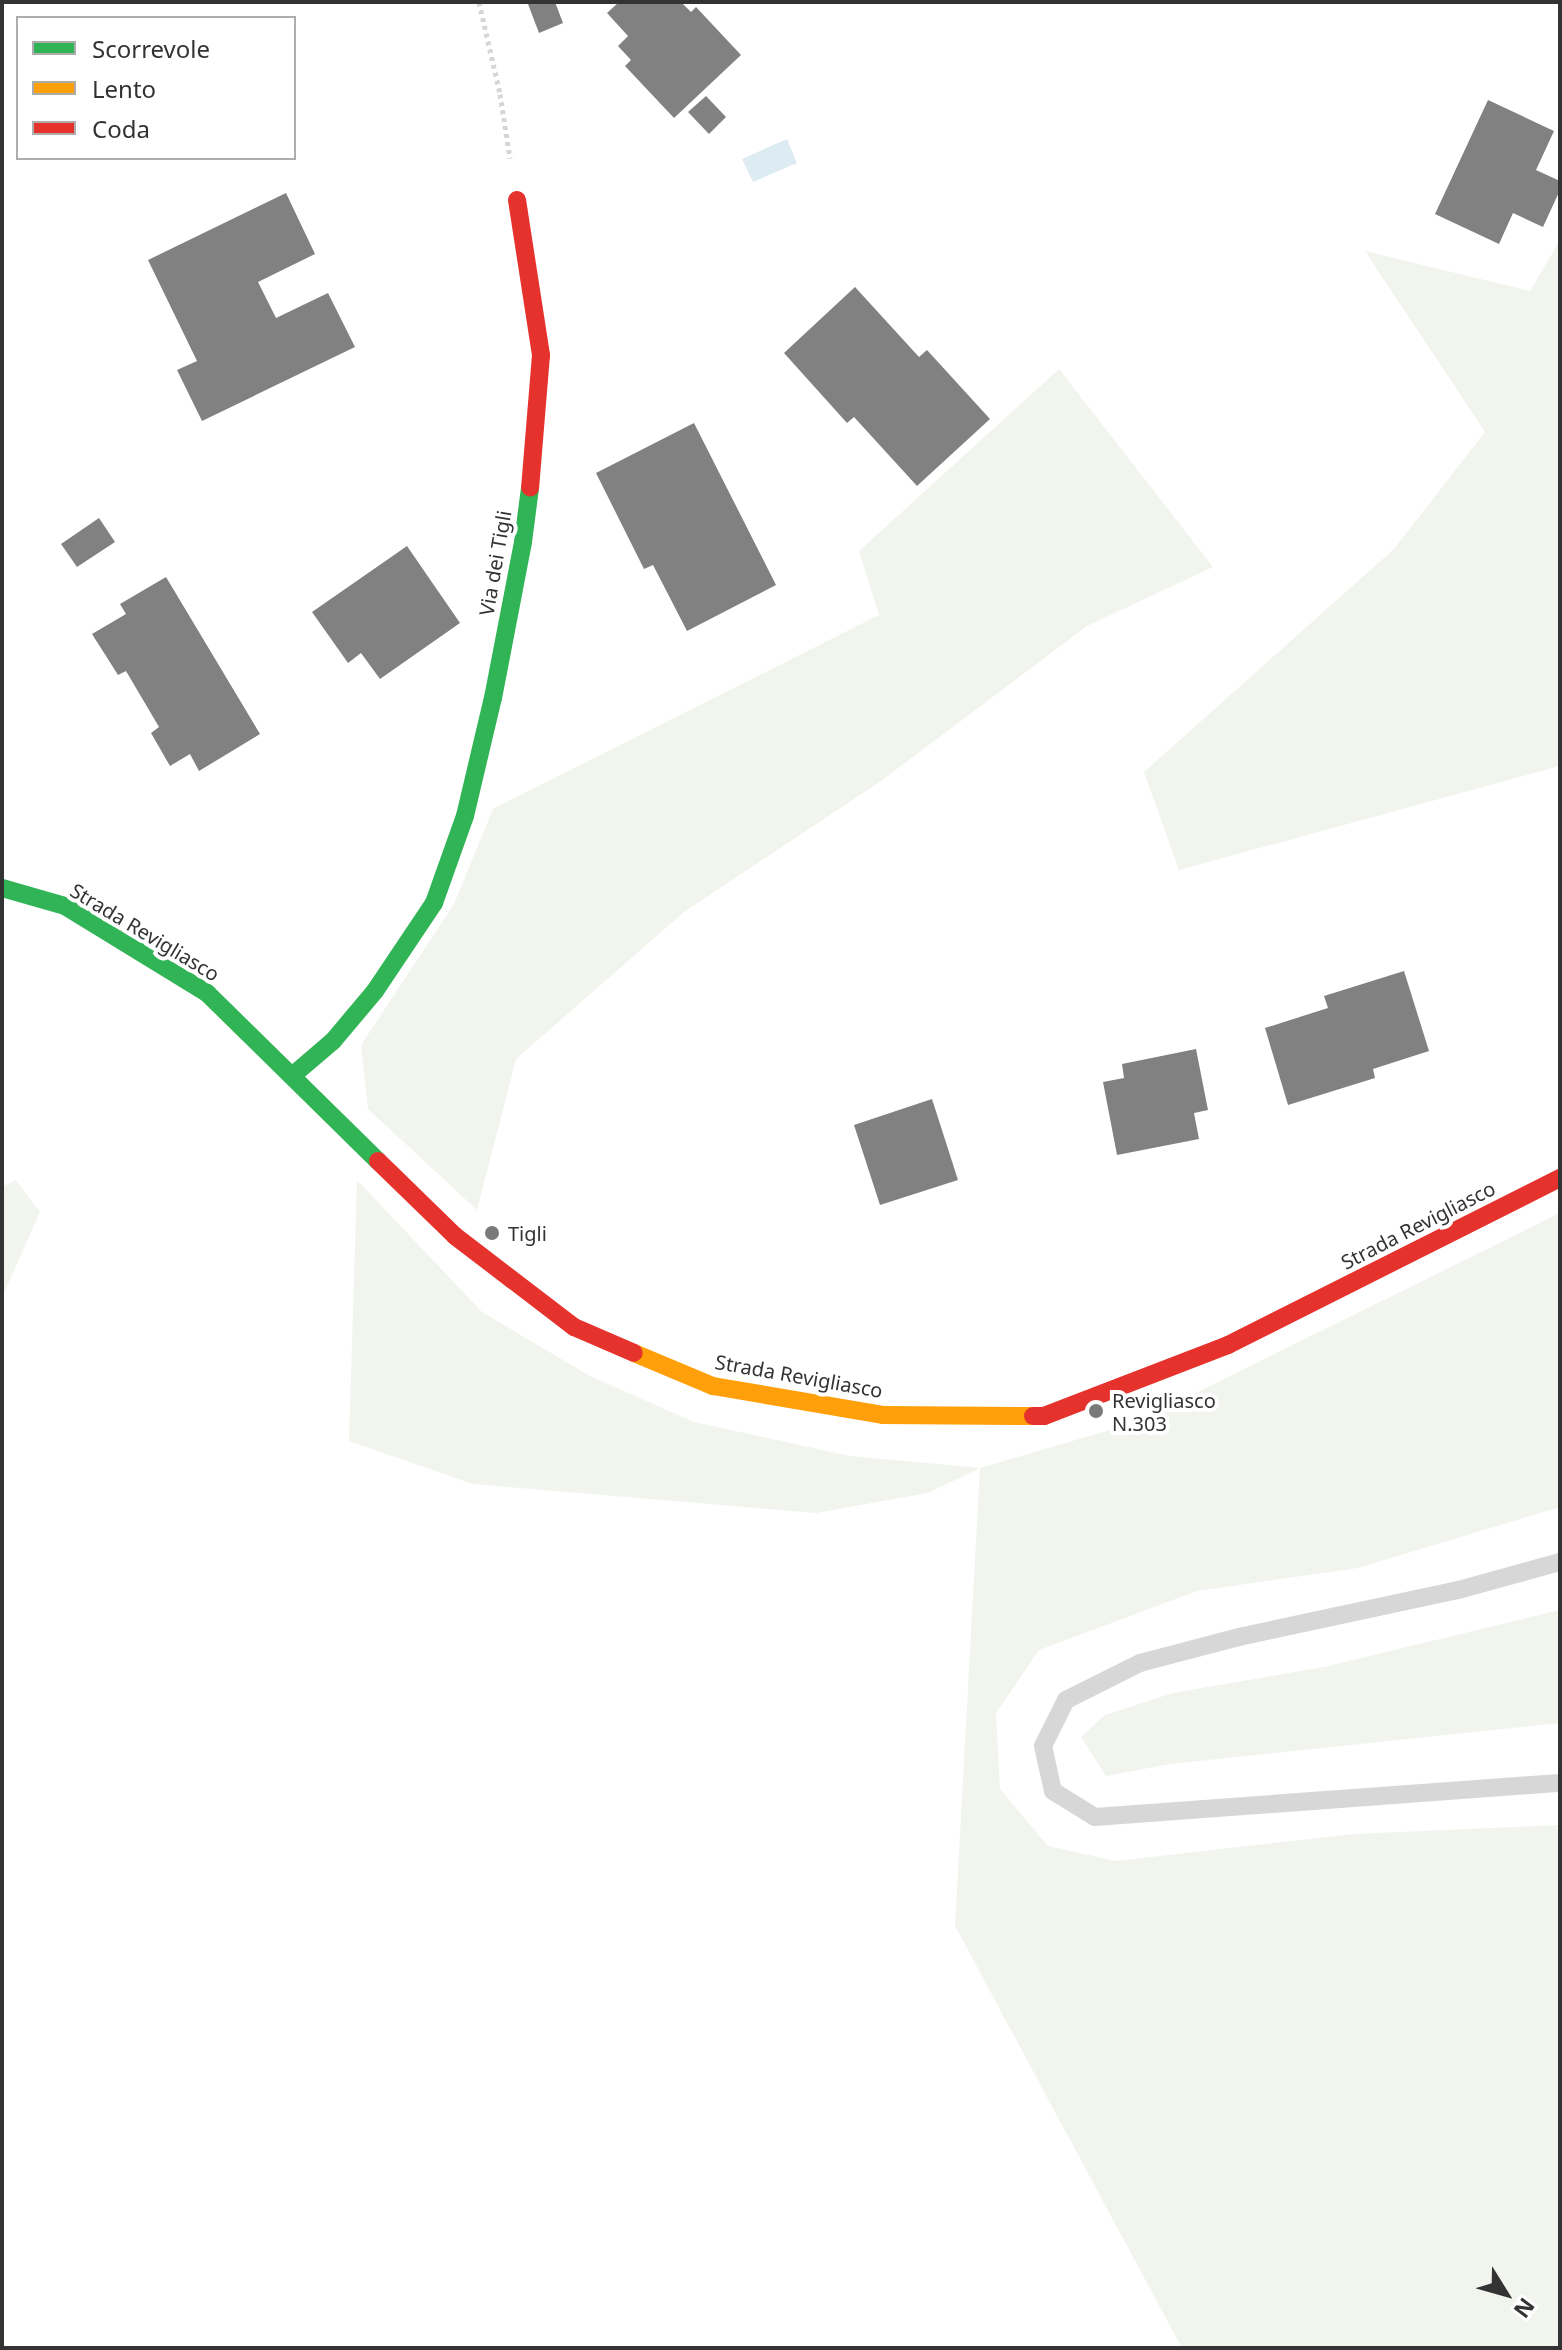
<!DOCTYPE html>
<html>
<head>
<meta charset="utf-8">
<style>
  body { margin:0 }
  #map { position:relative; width:1562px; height:2350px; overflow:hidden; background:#fff; font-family:"Noto Sans",sans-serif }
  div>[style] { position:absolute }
  .green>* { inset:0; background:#f1f5ed }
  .water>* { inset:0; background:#ddebf3 }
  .building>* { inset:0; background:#818181 }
  .path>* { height:5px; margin-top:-2.5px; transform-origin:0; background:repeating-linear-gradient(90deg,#d6d6d6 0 4px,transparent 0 8px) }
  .lane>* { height:18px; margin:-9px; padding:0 9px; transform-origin:9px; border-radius:9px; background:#d7d7d7 }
  .fast>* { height:18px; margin:-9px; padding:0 9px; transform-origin:9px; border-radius:9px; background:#30b455 }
  .slow>* { height:18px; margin:-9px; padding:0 9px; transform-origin:9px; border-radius:9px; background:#ff9f0a }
  .jam>* { height:18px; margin:-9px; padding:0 9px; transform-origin:9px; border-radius:9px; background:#e5322d }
  .dots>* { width:22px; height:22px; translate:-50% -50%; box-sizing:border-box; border:4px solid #fff; border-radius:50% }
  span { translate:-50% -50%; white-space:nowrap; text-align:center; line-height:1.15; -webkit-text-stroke:8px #fff; paint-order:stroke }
  .street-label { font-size:20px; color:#333 }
  .poi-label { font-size:20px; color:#333 }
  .left { translate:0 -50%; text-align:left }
  .frame { position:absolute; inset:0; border:4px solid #333; pointer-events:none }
  .legend { position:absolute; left:16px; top:16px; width:280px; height:144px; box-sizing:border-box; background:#fff; border:2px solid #adadad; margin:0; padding:10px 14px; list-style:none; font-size:24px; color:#333 }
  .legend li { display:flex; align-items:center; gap:16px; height:40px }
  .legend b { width:40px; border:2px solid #adadad }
  .north { position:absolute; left:1466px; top:2254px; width:80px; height:80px; -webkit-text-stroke:6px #fff; paint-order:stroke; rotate:127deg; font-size:22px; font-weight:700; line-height:32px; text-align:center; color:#333 }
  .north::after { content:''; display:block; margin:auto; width:28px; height:36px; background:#333; clip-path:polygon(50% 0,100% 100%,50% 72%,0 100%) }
</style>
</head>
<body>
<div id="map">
  <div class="green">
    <div style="clip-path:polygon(1560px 240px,1560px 766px,1179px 870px,1144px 772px,1394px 549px,1485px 432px,1365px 251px,1530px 291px)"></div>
    <div style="clip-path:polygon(1059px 369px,1213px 567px,1087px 626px,881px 781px,684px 912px,516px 1059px,477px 1210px,368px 1109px,361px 1045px,454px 904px,493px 809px,879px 615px,859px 551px)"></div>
    <div style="clip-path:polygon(16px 1180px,40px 1212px,2px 1297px,2px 1187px)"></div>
    <div style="clip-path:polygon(357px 1180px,482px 1312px,590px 1376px,694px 1422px,850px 1456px,980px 1468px,1137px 1422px,1560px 1213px,1560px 1507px,1358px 1568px,1197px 1591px,1039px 1650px,996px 1713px,1000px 1789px,1048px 1846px,1116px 1861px,1354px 1834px,1560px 1825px,1560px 2348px,1182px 2348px,955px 1926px,980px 1468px,928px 1493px,816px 1513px,473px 1484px,349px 1441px)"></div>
    <div style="clip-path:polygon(1560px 1610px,1560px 1723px,1170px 1764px,1106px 1776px,1081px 1737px,1105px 1715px,1173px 1693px,1324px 1667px)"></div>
  </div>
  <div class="water">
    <div style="clip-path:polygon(787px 139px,797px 163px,753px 182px,742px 159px)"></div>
  </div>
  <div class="building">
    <div style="clip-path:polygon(534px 2px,555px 2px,563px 23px,539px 33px,528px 4px)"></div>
    <div style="clip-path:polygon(619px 2px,681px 2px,691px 12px,696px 7px,741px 55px,674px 118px,625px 66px,631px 60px,618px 46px,628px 36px,607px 13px)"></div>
    <div style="clip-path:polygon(706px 96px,726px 117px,709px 134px,688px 112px)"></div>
    <div style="clip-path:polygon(1488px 100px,1554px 131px,1536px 170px,1560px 181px,1560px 190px,1543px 227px,1513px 213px,1499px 244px,1435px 214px)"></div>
    <div style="clip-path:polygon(286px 193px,315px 254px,258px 282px,276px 318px,328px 293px,355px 347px,202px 421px,177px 370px,197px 361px,148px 260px)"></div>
    <div style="clip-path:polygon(855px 287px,919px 357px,927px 350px,990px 419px,917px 486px,854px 417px,847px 423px,784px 353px)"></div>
    <div style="clip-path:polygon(694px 423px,776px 585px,687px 631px,653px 565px,644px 569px,596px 473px)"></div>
    <div style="clip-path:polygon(99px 518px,115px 542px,77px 567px,61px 544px)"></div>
    <div style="clip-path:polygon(407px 546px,460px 623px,380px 679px,361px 653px,348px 663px,312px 612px)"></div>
    <div style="clip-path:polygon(166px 577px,260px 734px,199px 771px,190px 754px,170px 766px,151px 733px,159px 727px,126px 671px,118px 675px,92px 634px,126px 614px,120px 604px)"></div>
    <div style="clip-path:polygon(1404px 971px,1429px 1051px,1373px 1069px,1375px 1078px,1288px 1105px,1265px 1028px,1328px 1008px,1324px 996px)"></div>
    <div style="clip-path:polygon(1196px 1049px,1208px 1110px,1194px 1113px,1199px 1139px,1117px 1155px,1103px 1082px,1124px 1078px,1122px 1064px)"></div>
    <div style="clip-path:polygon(932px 1099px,958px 1180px,880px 1205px,854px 1125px)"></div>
  </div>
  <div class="path">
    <div style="left:479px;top:2px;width:94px;rotate:77.1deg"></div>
    <div style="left:500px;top:94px;width:65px;rotate:81.1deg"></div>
  </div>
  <div class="lane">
    <div style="left:1560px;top:1562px;width:106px;rotate:164.6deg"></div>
    <div style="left:1458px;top:1590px;width:224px;rotate:167.9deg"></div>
    <div style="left:1239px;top:1637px;width:102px;rotate:165.3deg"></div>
    <div style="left:1140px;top:1663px;width:83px;rotate:153.4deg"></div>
    <div style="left:1066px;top:1700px;width:51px;rotate:116.6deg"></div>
    <div style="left:1043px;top:1746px;width:46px;rotate:77.5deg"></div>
    <div style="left:1053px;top:1791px;width:49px;rotate:31.8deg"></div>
    <div style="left:1095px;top:1817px;width:466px;rotate:-4.2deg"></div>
  </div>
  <div class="fast">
    <div style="left:2px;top:888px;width:66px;rotate:15.9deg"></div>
    <div style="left:65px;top:906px;width:167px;rotate:31.5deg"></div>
    <div style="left:207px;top:993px;width:240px;rotate:44.5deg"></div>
    <div style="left:292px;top:1076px;width:54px;rotate:-40.5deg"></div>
    <div style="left:333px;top:1041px;width:65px;rotate:-50deg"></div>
    <div style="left:375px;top:991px;width:106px;rotate:-56.2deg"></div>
    <div style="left:434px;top:903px;width:92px;rotate:-70.4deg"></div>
    <div style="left:465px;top:816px;width:121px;rotate:-76.7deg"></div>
    <div style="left:493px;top:698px;width:159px;rotate:-79.1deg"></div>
    <div style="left:523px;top:542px;width:54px;rotate:-82.6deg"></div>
  </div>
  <div class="slow">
    <div style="left:634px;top:1353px;width:86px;rotate:22.7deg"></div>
    <div style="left:713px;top:1386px;width:172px;rotate:9.7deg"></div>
    <div style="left:883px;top:1415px;width:150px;rotate:0.4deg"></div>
  </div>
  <div class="jam">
    <div style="left:517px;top:200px;width:157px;rotate:81.2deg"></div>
    <div style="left:541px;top:355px;width:133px;rotate:94.7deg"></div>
    <div style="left:378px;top:1161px;width:107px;rotate:44.2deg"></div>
    <div style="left:455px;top:1236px;width:150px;rotate:37.4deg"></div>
    <div style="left:574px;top:1327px;width:65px;rotate:23.4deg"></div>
    <div style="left:1033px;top:1416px;width:11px"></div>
    <div style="left:1044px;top:1416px;width:197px;rotate:-21.1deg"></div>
    <div style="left:1228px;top:1345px;width:372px;rotate:-26.7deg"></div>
  </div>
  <div class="dots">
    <div style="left:492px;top:1233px;background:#7a7a7a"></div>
    <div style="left:1096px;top:1411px;background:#7a7a7a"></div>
  </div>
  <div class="street-label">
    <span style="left:495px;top:563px;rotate:-80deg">Via dei Tigli</span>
    <span style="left:145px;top:932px;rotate:31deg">Strada Revigliasco</span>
    <span style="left:1418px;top:1225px;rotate:-27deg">Strada Revigliasco</span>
    <span style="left:799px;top:1376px;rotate:10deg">Strada Revigliasco</span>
  </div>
  <div class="poi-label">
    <span class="left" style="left:508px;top:1233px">Tigli</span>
    <span class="left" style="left:1112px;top:1412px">Revigliasco<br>N.303</span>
  </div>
  <div class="frame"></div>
  <ul class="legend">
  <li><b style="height:10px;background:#30b455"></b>Scorrevole</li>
  <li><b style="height:10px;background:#ff9f0a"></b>Lento</li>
  <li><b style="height:10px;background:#e5322d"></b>Coda</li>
  </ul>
  <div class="north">N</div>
</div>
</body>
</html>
